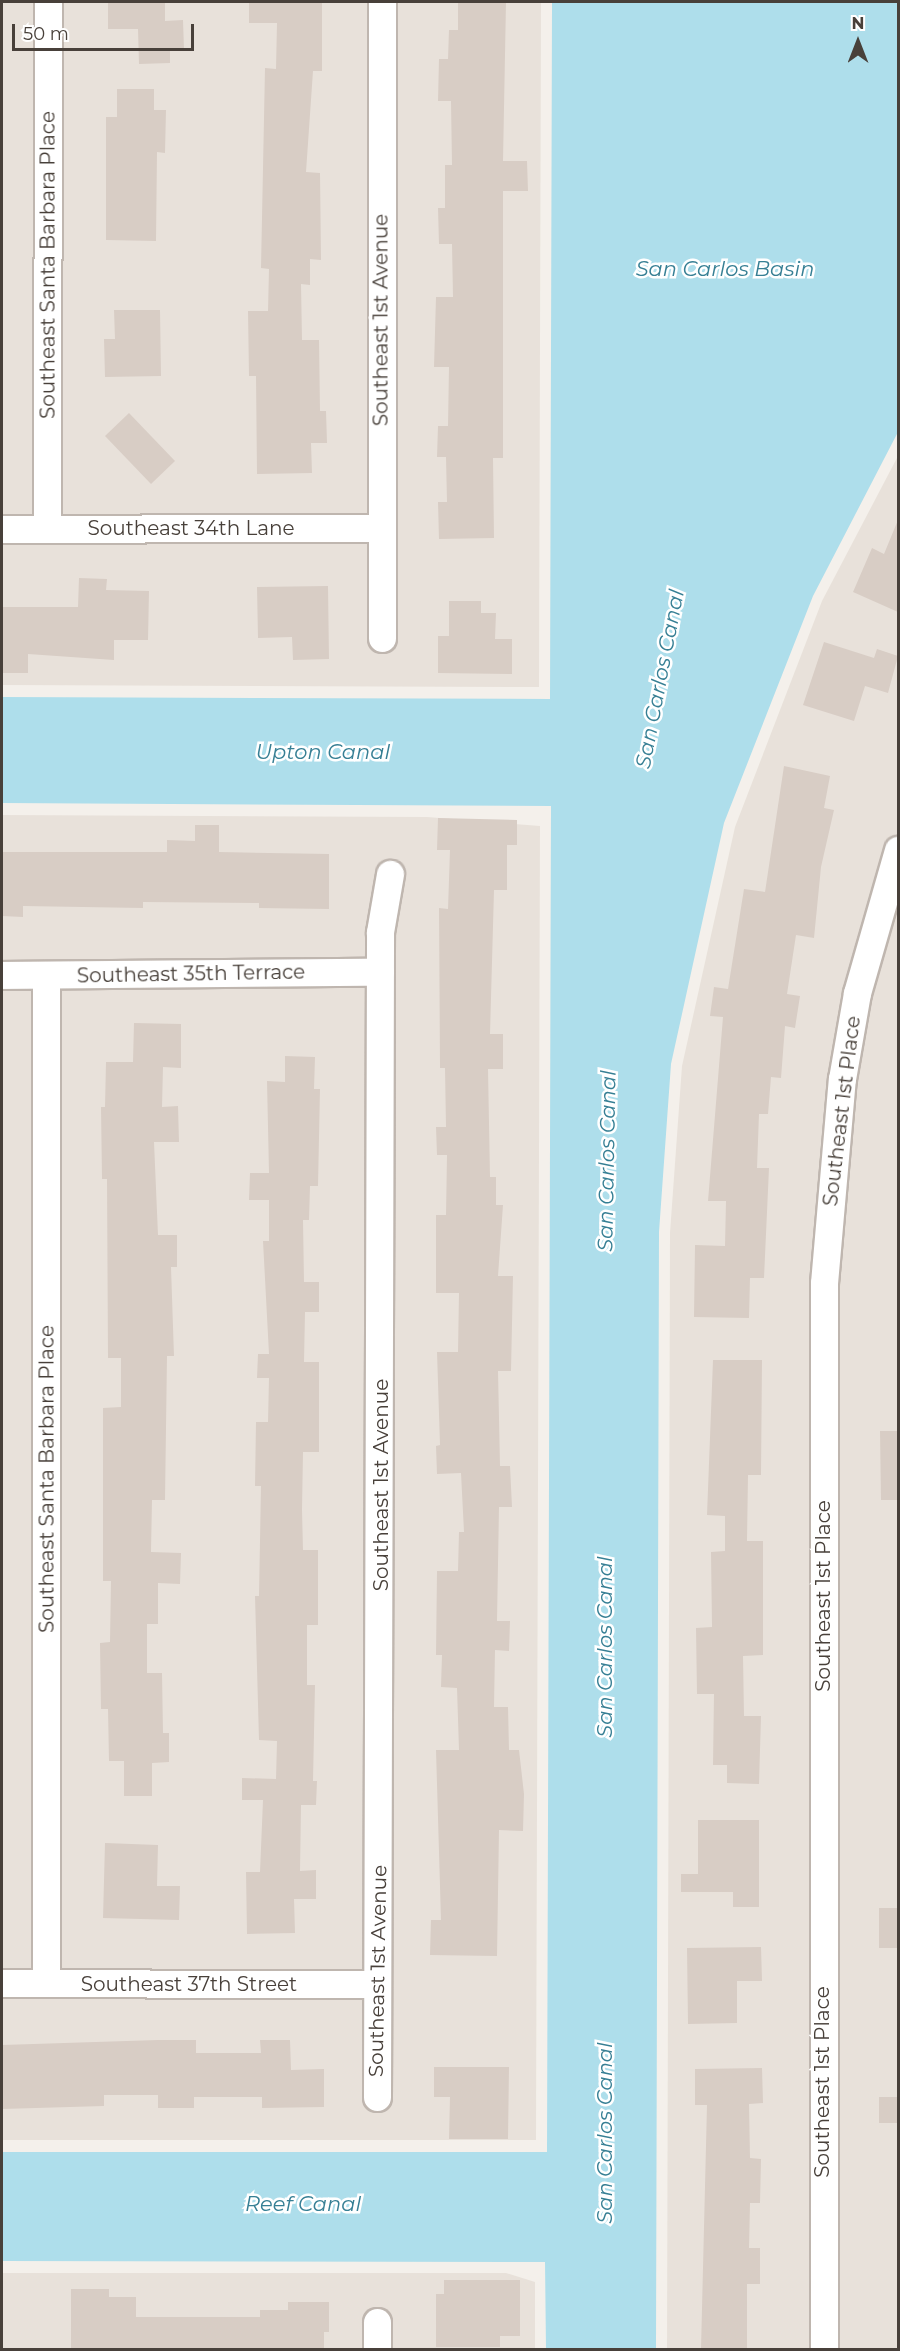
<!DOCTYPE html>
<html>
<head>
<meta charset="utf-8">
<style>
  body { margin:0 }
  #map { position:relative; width:900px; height:2351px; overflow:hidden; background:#f4f0eb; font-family:Montserrat,sans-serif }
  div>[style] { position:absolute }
  .residential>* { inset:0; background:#e8e1da }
  .water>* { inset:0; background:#aedeeb }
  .building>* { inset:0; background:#d8cdc5 }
  .roads { filter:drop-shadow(2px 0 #bfb6af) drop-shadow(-2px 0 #bfb6af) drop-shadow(0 2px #bfb6af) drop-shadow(0 -2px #bfb6af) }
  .minor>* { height:27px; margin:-13.5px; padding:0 13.5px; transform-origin:13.5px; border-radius:13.5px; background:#fff }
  span { translate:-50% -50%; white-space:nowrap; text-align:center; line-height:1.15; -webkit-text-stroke:5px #fff; paint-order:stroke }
  .street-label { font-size:20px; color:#48403a }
  .water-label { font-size:21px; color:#367f94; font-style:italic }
  .frame { position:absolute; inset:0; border:3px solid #48403a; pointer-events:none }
  .north { position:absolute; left:828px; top:12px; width:60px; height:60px; -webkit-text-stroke:4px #fff; paint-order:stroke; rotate:0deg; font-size:16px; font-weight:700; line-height:24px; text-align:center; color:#48403a }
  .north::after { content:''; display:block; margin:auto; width:21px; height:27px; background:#48403a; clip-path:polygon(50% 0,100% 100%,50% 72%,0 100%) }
  .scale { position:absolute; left:12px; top:24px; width:182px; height:27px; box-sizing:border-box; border:3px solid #48403a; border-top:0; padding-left:8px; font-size:18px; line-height:21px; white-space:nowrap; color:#48403a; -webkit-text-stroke:4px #fff; paint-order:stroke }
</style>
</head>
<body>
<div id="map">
  <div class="residential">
    <div style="clip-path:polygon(2px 2px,541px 2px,539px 687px,2px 685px)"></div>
    <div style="clip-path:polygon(898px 456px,898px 2349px,667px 2350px,670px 1233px,682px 1066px,735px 827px,822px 601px)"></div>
    <div style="clip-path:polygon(2px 815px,427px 817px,540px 826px,536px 2140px,2px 2140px)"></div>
    <div style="clip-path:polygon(2px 2273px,506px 2273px,535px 2282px,535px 2349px,2px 2350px)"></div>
  </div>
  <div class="water">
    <div style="clip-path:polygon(552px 2px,898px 2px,898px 432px,813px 596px,724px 823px,671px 1064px,659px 1232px,656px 2350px,546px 2349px,545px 2262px,2px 2261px,2px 2152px,547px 2152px,551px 806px,2px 803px,2px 697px,550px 699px)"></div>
  </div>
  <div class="building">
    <div style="clip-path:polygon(108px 2px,165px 2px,165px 21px,183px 20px,184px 50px,170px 50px,170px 63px,139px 64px,138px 29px,108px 29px)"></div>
    <div style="clip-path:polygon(249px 2px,322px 2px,322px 71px,313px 71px,306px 172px,320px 173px,321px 260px,310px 259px,310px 285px,301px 284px,302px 340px,319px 340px,320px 411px,326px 411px,327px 443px,311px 443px,312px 473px,257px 474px,256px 376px,249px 376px,248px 311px,268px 311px,269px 269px,261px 268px,265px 68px,276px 69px,277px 23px,249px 23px)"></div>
    <div style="clip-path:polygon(458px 2px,506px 2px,503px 161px,527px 161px,528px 191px,503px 191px,503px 458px,493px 458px,494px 538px,439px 539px,438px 502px,447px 502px,446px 457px,437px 457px,438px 426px,448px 426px,449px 367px,434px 367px,436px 297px,453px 297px,452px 244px,439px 244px,438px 208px,445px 208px,445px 165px,452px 165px,451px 101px,438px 101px,439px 59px,448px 59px,449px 30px,458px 30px)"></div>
    <div style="clip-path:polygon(117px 89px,154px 89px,154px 110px,166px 110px,165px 153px,157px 152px,156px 241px,106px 240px,106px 117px,117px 117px)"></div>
    <div style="clip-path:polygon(114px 310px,160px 310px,161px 376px,105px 377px,104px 339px,115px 339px)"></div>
    <div style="clip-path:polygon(129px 413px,175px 461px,151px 484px,105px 436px)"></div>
    <div style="clip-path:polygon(898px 520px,898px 612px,853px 592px,872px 548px,884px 554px)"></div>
    <div style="clip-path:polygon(79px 578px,107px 579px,106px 590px,149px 591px,148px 640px,114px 640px,114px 660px,28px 654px,28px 673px,2px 673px,2px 607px,78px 607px)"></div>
    <div style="clip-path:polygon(328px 586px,329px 659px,293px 660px,292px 637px,258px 638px,257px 587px)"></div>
    <div style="clip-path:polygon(449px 601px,481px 601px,481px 613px,496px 613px,495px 639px,512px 639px,512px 674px,438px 673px,438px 636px,449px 636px)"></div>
    <div style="clip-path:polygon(824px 642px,874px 658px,877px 649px,898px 656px,888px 693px,865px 686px,854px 721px,803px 705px)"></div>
    <div style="clip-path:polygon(784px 766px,830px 776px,824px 808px,834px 810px,821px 867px,814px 938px,796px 935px,787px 994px,800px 996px,795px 1028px,785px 1026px,781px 1078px,771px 1077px,768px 1114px,759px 1114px,757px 1168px,769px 1168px,764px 1278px,750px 1278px,749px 1318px,694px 1317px,695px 1245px,725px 1246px,726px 1201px,708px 1201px,723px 1017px,710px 1016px,714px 987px,728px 989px,744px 889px,765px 892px)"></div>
    <div style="clip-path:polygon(438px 818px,517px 820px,517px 845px,507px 845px,507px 890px,494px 890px,490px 1034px,503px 1034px,503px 1069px,488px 1069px,490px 1177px,496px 1177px,496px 1205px,503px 1205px,498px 1276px,513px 1276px,511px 1371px,498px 1371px,500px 1466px,510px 1466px,512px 1507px,499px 1507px,497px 1621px,510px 1621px,509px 1651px,495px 1650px,494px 1707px,508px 1707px,509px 1750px,519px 1750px,524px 1794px,523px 1831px,499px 1830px,497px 1956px,430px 1955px,431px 1920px,441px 1920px,436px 1750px,459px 1750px,457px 1688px,441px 1687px,442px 1655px,436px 1655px,437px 1571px,458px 1571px,459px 1532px,464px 1532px,461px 1473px,437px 1474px,436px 1446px,440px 1445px,437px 1352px,458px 1352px,459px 1293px,436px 1293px,436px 1215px,446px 1215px,447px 1155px,437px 1155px,436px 1127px,446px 1127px,445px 1068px,440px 1068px,439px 908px,448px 909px,450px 850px,437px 850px)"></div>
    <div style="clip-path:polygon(195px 825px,219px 825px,219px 852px,329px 854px,329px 909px,259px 908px,259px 903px,143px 902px,143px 908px,23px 906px,23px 917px,2px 916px,2px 852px,167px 852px,167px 840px,195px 841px)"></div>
    <div style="clip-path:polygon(134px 1023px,181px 1024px,181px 1068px,163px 1067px,162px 1107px,178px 1106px,179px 1142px,154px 1142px,158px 1235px,177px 1235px,177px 1267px,171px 1267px,174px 1356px,167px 1356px,165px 1500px,152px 1500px,151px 1552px,181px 1553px,180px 1584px,158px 1583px,158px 1624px,147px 1624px,147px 1673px,162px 1673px,163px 1733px,169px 1733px,169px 1762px,152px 1763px,152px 1796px,124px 1796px,124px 1761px,109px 1761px,108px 1709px,101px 1709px,100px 1643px,110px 1642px,111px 1581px,103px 1581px,103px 1408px,121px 1407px,121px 1358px,108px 1358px,107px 1179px,102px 1179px,101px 1107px,105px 1107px,106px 1062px,133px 1062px)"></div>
    <div style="clip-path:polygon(285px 1056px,315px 1057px,314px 1089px,320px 1089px,318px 1186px,310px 1186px,309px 1220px,303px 1220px,304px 1282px,319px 1282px,319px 1312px,305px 1312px,304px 1362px,319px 1362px,319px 1452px,303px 1452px,302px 1510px,303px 1550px,318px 1550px,318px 1625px,307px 1625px,307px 1685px,315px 1685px,313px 1781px,317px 1781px,316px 1805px,301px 1805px,300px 1871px,316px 1870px,316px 1899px,294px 1899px,295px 1933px,247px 1934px,246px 1872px,260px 1872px,263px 1800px,242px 1800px,242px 1778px,276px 1779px,277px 1741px,259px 1740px,255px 1596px,259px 1596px,261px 1486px,255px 1486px,256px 1422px,268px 1422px,269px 1378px,257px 1378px,258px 1354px,269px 1354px,263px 1241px,269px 1241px,269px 1200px,249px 1200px,250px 1173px,269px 1173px,267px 1081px,285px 1082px)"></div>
    <div style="clip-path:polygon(713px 1360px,762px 1360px,761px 1475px,748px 1475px,747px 1541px,763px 1541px,763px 1655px,743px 1656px,744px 1716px,761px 1716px,759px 1784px,727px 1783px,727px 1765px,713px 1765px,714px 1694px,697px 1694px,696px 1628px,712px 1627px,711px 1552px,725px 1551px,725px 1516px,707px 1515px)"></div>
    <div style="clip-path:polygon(880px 1431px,898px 1431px,898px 1500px,881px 1500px)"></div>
    <div style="clip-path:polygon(698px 1820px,759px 1820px,759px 1907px,733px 1907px,733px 1892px,681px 1892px,681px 1874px,698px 1874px)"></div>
    <div style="clip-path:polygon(105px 1843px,158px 1845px,157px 1886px,180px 1886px,179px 1920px,103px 1918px)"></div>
    <div style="clip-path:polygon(879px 1908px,898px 1908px,898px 1948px,879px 1948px)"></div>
    <div style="clip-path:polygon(761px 1947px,762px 1981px,737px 1981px,737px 2023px,688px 2024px,687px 1948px)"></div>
    <div style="clip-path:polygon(158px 2040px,196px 2040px,196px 2053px,261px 2053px,260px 2040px,290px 2040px,291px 2070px,324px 2069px,324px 2107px,262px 2108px,262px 2097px,194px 2097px,194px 2108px,158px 2108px,158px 2095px,104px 2095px,104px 2106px,2px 2109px,2px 2045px)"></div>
    <div style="clip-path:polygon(434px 2067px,509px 2067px,508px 2139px,449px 2139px,450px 2097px,434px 2097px)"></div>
    <div style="clip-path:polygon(762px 2068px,763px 2103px,749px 2104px,750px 2158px,761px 2159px,760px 2203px,750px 2203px,749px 2248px,760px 2248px,760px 2284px,747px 2284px,747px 2349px,701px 2349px,707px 2105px,695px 2105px,695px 2069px)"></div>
    <div style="clip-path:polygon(879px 2097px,898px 2097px,898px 2123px,879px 2123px)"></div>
    <div style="clip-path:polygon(444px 2280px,520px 2280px,520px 2336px,500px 2336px,500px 2347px,436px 2347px,436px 2294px,444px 2294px)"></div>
    <div style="clip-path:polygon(71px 2289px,109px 2289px,109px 2297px,136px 2297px,136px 2317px,260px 2317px,260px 2310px,288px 2310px,288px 2302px,329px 2302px,329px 2332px,324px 2332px,324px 2349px,71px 2349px)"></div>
  </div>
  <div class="roads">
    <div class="minor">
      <div style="left:382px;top:2px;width:636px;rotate:90deg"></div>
      <div style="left:47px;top:528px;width:526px;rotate:-89.89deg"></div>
      <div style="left:2px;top:529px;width:378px;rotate:-0.2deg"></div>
      <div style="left:2px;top:975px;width:378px;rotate:-0.5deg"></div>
      <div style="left:2px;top:1983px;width:375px;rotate:0.2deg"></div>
      <div style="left:46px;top:1983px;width:1007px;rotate:-90deg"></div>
      <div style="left:377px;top:2097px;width:1165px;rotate:-89.85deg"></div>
      <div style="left:380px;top:932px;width:59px;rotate:-80.2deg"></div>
      <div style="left:377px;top:2322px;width:28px;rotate:90deg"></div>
      <div style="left:824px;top:2350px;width:1067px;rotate:-90deg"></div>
      <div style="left:824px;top:1283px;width:205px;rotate:-85deg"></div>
      <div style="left:842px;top:1079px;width:87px;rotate:-80.1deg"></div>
      <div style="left:857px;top:993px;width:149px;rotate:-74deg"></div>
    </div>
  </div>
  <div class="street-label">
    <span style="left:48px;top:265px;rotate:-90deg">Southeast Santa Barbara Place</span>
    <span style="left:381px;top:320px;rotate:-90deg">Southeast 1st Avenue</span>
    <span style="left:191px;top:528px">Southeast 34th Lane</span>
    <span style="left:191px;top:974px;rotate:-1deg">Southeast 35th Terrace</span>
    <span style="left:842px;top:1111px;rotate:-83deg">Southeast 1st Place</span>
    <span style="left:47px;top:1479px;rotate:-90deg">Southeast Santa Barbara Place</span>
    <span style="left:381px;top:1485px;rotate:-90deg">Southeast 1st Avenue</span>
    <span style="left:823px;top:1596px;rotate:-90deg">Southeast 1st Place</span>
    <span style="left:378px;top:1971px;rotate:-89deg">Southeast 1st Avenue</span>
    <span style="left:189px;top:1984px">Southeast 37th Street</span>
    <span style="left:822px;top:2082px;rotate:-90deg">Southeast 1st Place</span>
  </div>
  <div class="water-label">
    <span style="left:725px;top:269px">San Carlos Basin</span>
    <span style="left:660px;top:679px;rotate:-79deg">San Carlos Canal</span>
    <span style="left:323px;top:752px">Upton Canal</span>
    <span style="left:607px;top:1161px;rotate:-89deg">San Carlos Canal</span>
    <span style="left:605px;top:1647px;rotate:-90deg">San Carlos Canal</span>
    <span style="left:605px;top:2133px;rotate:-90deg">San Carlos Canal</span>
    <span style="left:303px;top:2204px">Reef Canal</span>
  </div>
  <div class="frame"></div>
  <div class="north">N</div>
  <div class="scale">50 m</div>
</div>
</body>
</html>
